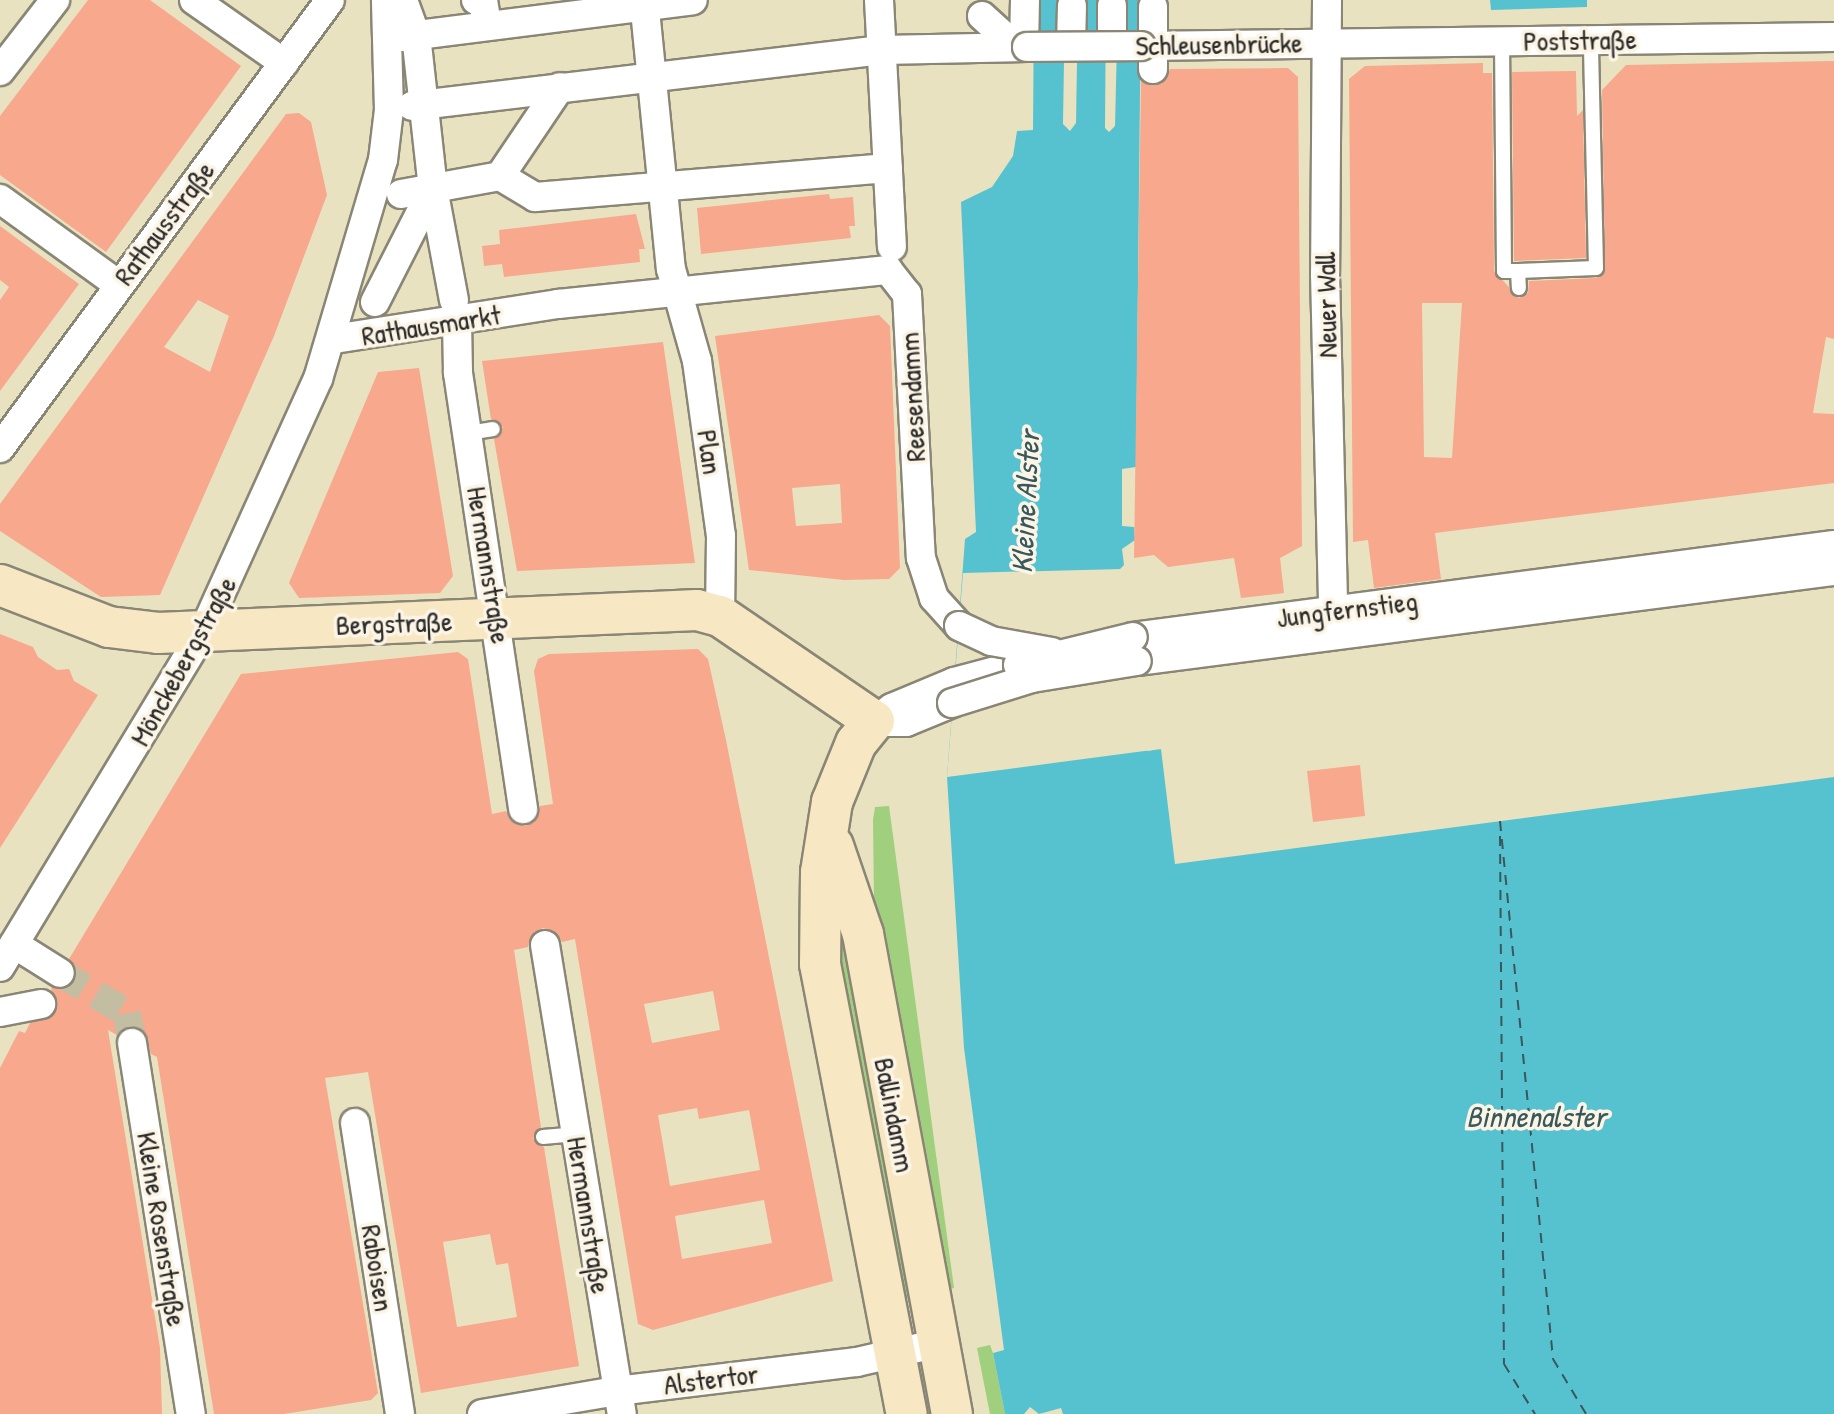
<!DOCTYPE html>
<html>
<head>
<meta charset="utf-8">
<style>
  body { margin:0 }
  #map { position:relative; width:1834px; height:1414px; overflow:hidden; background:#e9e2c0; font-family:"Patrick Hand",sans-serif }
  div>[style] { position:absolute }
  .green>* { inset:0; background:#a0cf7d }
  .water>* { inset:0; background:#56c2d0 }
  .pier>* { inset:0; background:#e9e2c0 }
  .ferry>* { height:2px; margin-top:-1px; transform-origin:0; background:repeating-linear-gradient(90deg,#38585d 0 10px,transparent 0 18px) }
  .building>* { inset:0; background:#f7a88d }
  .street-tunnel>* { height:28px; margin-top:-14px; transform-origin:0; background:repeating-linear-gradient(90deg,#c3bda2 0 28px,transparent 0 42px) }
  .roads { filter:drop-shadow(2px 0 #8a8676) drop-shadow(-2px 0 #8a8676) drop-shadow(0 2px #8a8676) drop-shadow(0 -2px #8a8676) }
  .lane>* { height:14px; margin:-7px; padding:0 7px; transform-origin:7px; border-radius:7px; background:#fff }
  .street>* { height:28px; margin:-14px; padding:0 14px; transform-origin:14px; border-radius:14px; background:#fff }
  .secondary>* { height:40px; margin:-20px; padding:0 20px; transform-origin:20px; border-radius:20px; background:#f7e8c3 }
  .bridges { filter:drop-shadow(2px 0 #8a8676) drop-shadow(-2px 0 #8a8676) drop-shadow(0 2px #8a8676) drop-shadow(0 -2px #8a8676) }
  .street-bridge>* { height:28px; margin:-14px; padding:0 14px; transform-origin:14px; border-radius:14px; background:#fff }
  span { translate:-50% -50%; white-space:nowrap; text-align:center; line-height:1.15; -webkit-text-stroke:7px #fcf5e5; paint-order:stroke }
  .street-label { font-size:28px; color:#2b2b2b }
  .water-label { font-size:30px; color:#38585d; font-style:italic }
</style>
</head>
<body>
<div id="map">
  <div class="green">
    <div style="clip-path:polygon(889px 806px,954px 1288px,941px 1291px,874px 904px,873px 820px,875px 807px)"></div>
    <div style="clip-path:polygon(836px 896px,916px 1297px,901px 1300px,840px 986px)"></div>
    <div style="clip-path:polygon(990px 1345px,993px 1353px,1005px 1414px,990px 1414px,977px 1348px)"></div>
  </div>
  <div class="water">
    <div style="clip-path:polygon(1034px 0,1065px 0,1063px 124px,1070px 131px,1076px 123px,1078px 0,1106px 0,1105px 128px,1109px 132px,1115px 126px,1118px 0,1141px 0,1136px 467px,1122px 469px,1122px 526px,1134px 527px,1135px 540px,1122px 549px,1124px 565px,1118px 571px,1147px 751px,1161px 749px,1175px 864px,1834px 777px,1834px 1414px,1063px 1414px,1061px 1408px,1039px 1414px,1030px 1407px,1024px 1414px,1005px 1414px,993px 1353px,1004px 1350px,964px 1048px,947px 777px,965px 539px,976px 532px,961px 202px,992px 187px,1013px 156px,1017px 131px,1033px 130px)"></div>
    <div style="clip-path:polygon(1490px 0,1587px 0,1587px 7px,1491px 10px)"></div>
  </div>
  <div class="pier">
    <div style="clip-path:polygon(1122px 569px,1152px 750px,947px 777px,963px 573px)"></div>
  </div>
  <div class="ferry">
    <div style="left:1500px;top:821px;width:541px;rotate:84.37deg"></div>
    <div style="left:1553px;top:1359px;width:64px;rotate:59deg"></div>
    <div style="left:1500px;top:836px;width:528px;rotate:89.57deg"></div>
    <div style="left:1504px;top:1364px;width:59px;rotate:58.2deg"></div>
  </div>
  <div class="building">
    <div style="clip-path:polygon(88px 0,150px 0,241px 66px,106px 252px,0 175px,0 116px)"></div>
    <div style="clip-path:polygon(evenodd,1834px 61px,1834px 339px,1826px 337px,1813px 413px,1834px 414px,1834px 483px,1435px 533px,1441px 579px,1374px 588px,1368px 540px,1353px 542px,1349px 79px,1365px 66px,1483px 63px,1483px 73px,1492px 73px,1494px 271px,1519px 298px,1528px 293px,1529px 281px,1596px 278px,1605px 272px,1602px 90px,1626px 65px,1834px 61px,1422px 303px,1462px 303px,1452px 458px,1424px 457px,1422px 303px)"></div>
    <div style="clip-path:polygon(1288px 68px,1298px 77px,1302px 546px,1280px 558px,1284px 593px,1241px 598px,1234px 558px,1168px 567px,1154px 555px,1134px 558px,1141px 80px,1161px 84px,1170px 69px)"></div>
    <div style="clip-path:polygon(1576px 71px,1577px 116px,1583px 110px,1586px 258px,1514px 261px,1512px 72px)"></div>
    <div style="clip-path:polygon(evenodd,299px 113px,311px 122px,327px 195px,274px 336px,160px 595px,101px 597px,0 531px,0 504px,286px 114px,299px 113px,198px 300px,229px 316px,210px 372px,164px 347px,198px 300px)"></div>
    <div style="clip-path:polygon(829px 194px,830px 199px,853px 197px,855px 226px,849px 226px,851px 238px,701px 254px,697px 208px)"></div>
    <div style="clip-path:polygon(636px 214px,645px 249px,639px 249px,640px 262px,504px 277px,502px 264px,484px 266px,482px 246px,500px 244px,499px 230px)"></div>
    <div style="clip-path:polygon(0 226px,79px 284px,0 391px,0 300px,9px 287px,0 280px)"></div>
    <div style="clip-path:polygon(evenodd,879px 315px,890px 326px,900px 568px,889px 579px,844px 580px,749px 570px,715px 336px,879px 315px,840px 484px,842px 523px,796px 526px,792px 488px,840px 484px)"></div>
    <div style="clip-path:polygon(663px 342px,695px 563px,517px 571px,494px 439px,503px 427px,491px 419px,482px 361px)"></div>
    <div style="clip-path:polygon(419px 368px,453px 576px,440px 593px,299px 598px,289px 583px,378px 372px)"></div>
    <div style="clip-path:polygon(0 634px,33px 647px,38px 657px,57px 670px,69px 669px,74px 681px,98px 695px,0 848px)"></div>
    <div style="clip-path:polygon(evenodd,698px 649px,708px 659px,726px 740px,833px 1281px,653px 1330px,638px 1324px,575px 939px,562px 942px,558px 934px,543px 928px,534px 932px,528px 947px,514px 950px,541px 1127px,533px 1139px,544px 1147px,579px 1366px,421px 1393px,368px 1072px,325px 1078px,378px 1393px,371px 1400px,284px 1414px,214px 1414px,157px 1057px,151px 1054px,145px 1032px,130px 1026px,117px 1035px,108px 1030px,160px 1348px,162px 1414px,0 1414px,0 1068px,19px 1031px,25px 1033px,30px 1023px,57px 1010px,51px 987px,67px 988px,75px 981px,75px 966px,69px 959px,241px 674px,458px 652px,468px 659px,492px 814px,506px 811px,510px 820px,525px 826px,534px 822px,540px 806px,553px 804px,534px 671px,538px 659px,549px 654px,698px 649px,713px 991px,720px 1030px,652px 1043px,644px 1004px,713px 991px,698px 649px,697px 1108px,699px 1119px,749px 1110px,760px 1170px,670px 1186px,658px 1115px,697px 1108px,698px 649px,764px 1200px,772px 1243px,682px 1259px,675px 1216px,764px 1200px,698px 649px,490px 1234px,496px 1265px,508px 1263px,517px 1317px,457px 1327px,443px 1242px,490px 1234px)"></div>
    <div style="clip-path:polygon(1360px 765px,1365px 816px,1313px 822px,1307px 771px)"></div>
  </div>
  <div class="street-tunnel">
    <div style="left:60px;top:973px;width:78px;rotate:30.8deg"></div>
    <div style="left:127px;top:1013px;width:30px;rotate:81deg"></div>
  </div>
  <div class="roads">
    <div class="lane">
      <div style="left:1502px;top:41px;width:230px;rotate:89.5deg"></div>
      <div style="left:1504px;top:271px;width:14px"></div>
      <div style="left:1518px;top:271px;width:78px;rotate:-2.2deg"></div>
      <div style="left:1596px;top:268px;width:228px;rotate:-91.3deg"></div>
      <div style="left:1518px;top:271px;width:17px;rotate:87deg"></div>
      <div style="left:468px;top:433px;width:25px;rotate:-9deg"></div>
      <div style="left:543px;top:1137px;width:33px;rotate:-5deg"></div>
    </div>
    <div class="street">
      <div style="left:194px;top:0;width:110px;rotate:35deg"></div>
      <div style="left:403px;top:0;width:37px;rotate:70deg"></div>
      <div style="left:416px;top:35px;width:154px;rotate:83.7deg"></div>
      <div style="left:433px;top:188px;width:114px;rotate:79.4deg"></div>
      <div style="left:476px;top:0;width:7px"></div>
      <div style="left:483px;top:0;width:26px;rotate:81deg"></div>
      <div style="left:644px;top:0;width:270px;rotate:84.3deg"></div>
      <div style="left:671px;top:269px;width:96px;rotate:74.2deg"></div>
      <div style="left:697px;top:361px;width:177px;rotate:82.2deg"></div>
      <div style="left:721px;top:536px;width:80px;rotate:90.7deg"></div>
      <div style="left:879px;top:0;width:247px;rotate:87deg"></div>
      <div style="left:1327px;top:0;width:274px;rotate:90.4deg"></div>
      <div style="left:1325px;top:274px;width:337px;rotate:88.6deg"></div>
      <div style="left:982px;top:16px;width:45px;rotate:42.3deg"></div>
      <div style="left:402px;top:37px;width:293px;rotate:-7.2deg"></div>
      <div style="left:1071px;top:46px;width:40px;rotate:-88.6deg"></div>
      <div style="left:1112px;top:46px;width:40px;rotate:-90deg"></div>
      <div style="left:1141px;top:46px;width:693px;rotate:-0.74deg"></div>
      <div style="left:1024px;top:47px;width:47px;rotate:-88.8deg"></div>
      <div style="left:1153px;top:69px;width:62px;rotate:-90deg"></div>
      <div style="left:0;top:71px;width:90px;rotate:-52.2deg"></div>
      <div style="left:412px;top:106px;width:473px;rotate:-6.8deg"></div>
      <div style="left:882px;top:50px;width:145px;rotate:-1.2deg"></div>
      <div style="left:500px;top:176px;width:41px;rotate:31deg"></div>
      <div style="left:535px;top:197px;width:354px;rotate:-4.7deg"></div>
      <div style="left:401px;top:194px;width:101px;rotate:-10.3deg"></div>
      <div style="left:500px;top:176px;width:107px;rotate:-56deg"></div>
      <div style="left:0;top:199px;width:147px;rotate:35.9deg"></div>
      <div style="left:375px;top:302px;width:128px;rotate:-63deg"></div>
      <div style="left:457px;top:321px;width:52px;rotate:88.9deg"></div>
      <div style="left:458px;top:373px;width:441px;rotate:81.5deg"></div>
      <div style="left:334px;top:339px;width:227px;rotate:-8.9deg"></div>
      <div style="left:558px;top:304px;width:332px;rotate:-5.9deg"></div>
      <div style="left:888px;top:270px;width:31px;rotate:52deg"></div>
      <div style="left:907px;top:294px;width:264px;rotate:87deg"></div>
      <div style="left:921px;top:558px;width:42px;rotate:72deg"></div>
      <div style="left:934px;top:598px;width:38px;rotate:48deg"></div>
      <div style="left:0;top:448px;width:556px;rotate:-53.62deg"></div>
      <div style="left:1133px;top:637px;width:707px;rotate:-7.48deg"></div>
      <div style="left:1137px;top:661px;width:703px;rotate:-7.36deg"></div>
      <div style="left:874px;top:721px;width:22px;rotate:-36deg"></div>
      <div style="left:892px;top:708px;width:67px;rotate:-22.8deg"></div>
      <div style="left:954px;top:682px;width:66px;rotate:-14.9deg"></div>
      <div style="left:875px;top:722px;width:31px"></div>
      <div style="left:906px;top:722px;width:50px;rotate:-22.4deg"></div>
      <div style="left:14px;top:944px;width:54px;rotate:32.2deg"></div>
      <div style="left:545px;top:945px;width:475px;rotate:80.7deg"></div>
      <div style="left:0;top:967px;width:394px;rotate:-58.8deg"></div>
      <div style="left:204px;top:630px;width:276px;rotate:-65.6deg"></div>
      <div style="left:318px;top:379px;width:228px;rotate:-73.5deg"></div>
      <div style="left:383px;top:160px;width:50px;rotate:-83.2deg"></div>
      <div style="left:389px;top:110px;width:110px;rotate:-91.6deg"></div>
      <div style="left:0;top:1012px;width:42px;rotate:-11deg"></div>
      <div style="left:132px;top:1043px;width:376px;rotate:81deg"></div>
      <div style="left:355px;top:1123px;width:294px;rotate:81.2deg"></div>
      <div style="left:482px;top:1414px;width:137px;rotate:-9.7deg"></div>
      <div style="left:617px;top:1391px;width:242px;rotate:-6.9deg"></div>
      <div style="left:857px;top:1362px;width:84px;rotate:-13deg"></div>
    </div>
    <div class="secondary">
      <div style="left:0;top:585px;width:117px;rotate:21.1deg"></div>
      <div style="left:109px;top:627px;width:49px;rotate:7deg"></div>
      <div style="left:158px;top:633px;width:539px;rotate:-2.44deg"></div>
      <div style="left:697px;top:610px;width:24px;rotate:15deg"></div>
      <div style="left:720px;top:616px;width:186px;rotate:34.3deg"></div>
      <div style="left:874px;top:721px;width:28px;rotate:129deg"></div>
      <div style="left:856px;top:743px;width:64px;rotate:112.1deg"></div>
      <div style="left:832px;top:802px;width:71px;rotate:98.9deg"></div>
      <div style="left:821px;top:872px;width:92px;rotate:90.6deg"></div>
      <div style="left:820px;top:964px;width:458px;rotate:79.1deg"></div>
      <div style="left:833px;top:846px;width:93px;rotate:71.2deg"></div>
      <div style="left:863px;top:934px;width:488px;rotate:79.5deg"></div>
    </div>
  </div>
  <div class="bridges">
    <div class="street-bridge">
      <div style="left:1027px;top:47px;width:114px;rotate:-0.5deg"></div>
      <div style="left:959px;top:626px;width:35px;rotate:25deg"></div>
      <div style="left:991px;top:641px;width:62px;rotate:10.2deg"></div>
      <div style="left:1018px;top:665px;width:118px;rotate:-13.7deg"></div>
      <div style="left:952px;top:703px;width:84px;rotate:-17.4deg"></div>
      <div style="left:1032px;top:678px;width:106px;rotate:-9.2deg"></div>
    </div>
  </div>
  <div class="street-label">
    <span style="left:1580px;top:40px;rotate:-1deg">Poststraße</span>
    <span style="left:1219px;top:44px;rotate:-1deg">Schleusenbrücke</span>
    <span style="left:164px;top:223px;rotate:-53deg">Rathausstraße</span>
    <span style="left:1326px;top:305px;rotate:-91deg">Neuer Wall</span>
    <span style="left:431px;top:325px;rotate:-9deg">Rathausmarkt</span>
    <span style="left:912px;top:397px;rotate:-93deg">Reesendamm</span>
    <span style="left:710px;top:452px;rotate:82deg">Plan</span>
    <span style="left:489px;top:565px;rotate:81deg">Hermannstraße</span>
    <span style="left:1347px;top:609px;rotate:-7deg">Jungfernstieg</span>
    <span style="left:394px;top:623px;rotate:-2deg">Bergstraße</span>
    <span style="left:183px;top:661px;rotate:-61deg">Mönckebergstraße</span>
    <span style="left:895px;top:1115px;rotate:79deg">Ballindamm</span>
    <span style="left:589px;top:1215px;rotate:81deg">Hermannstraße</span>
    <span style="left:162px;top:1229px;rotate:81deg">Kleine Rosenstraße</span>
    <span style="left:378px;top:1268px;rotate:81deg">Raboisen</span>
    <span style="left:711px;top:1379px;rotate:-7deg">Alstertor</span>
  </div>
  <div class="water-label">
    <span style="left:1025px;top:502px;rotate:-87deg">Kleine Alster</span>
    <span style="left:1536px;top:1116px">Binnenalster</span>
  </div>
</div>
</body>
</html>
